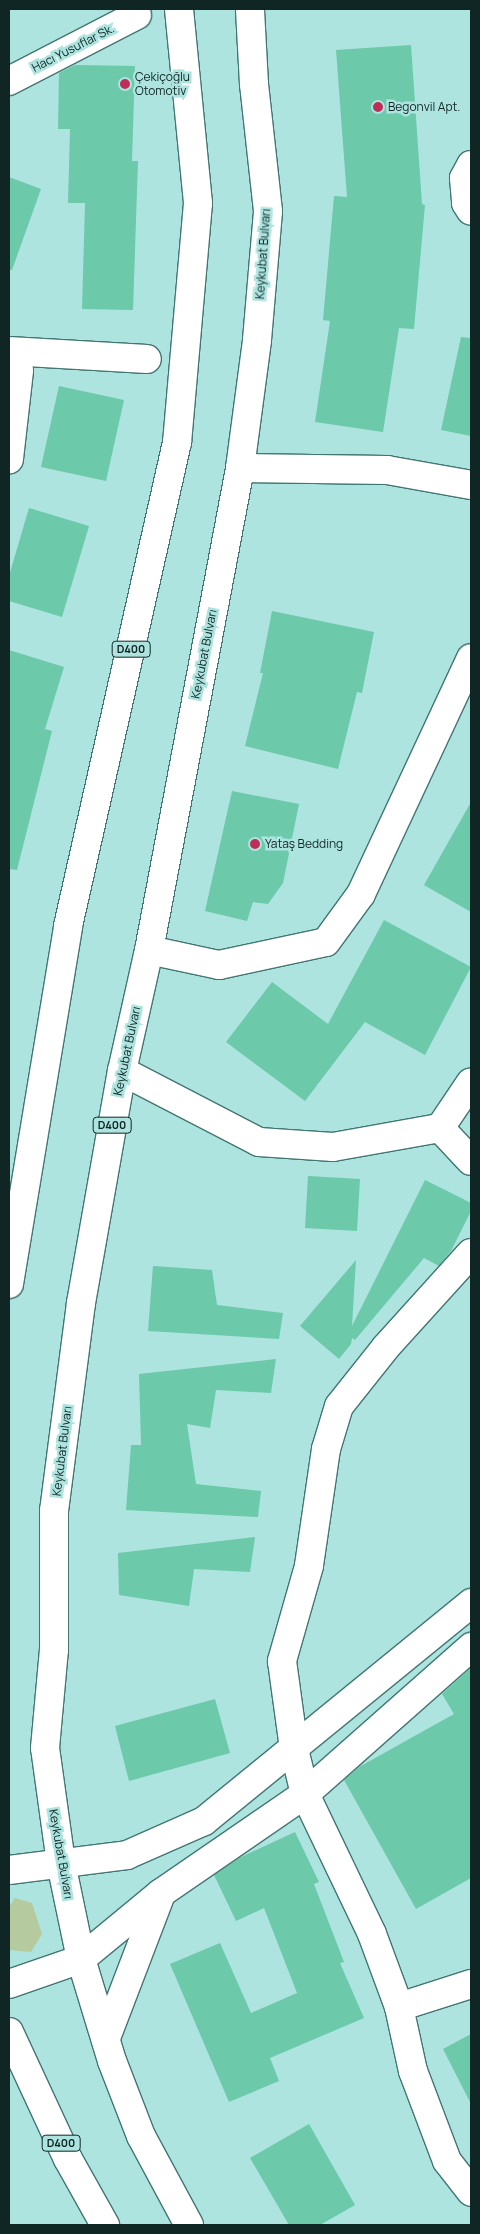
<!DOCTYPE html>
<html>
<head>
<meta charset="utf-8">
<style>
  body { margin:0 }
  #map { position:relative; width:480px; height:2234px; overflow:hidden; background:#ade4df; font-family:Manrope,sans-serif }
  div>[style] { position:absolute }
  .green>* { inset:0; background:#b5ca9f }
  .building>* { inset:0; background:#6cc9a9 }
  .roads { filter:drop-shadow(1px 0 #427672) drop-shadow(-1px 0 #427672) drop-shadow(0 1px #427672) drop-shadow(0 -1px #427672) }
  .minor>* { height:28px; margin:-14px; padding:0 14px; transform-origin:14px; border-radius:14px; background:#fff }
  .highway>* { height:28px; margin:-14px; padding:0 14px; transform-origin:14px; border-radius:14px; background:#fff }
  .dots>* { width:14px; height:14px; translate:-50% -50%; box-sizing:border-box; border:2px solid #ade4df; border-radius:50% }
  span { translate:-50% -50%; white-space:nowrap; text-align:center; line-height:1.15; -webkit-text-stroke:5px #ade4df; paint-order:stroke }
  .shield-label span { padding:1px 4px; background:#ade4df; border:1px solid; border-radius:4px; -webkit-text-stroke-width:0 }
  .shield-label { font-size:11px; color:#102624; font-weight:700 }
  .street-label { font-size:12px; color:#102624 }
  .poi-label { font-size:12px; color:#102624 }
  .left { translate:0 -50%; text-align:left }
  .frame { position:absolute; inset:0; border:10px solid #102624; pointer-events:none }
</style>
</head>
<body>
<div id="map">
  <div class="green">
    <div style="clip-path:polygon(15px 1898px,32px 1903px,42px 1934px,31px 1952px,9px 1950px,9px 1907px)"></div>
  </div>
  <div class="building">
    <div style="clip-path:polygon(411px 45px,422px 204px,425px 205px,414px 329px,399px 328px,383px 432px,315px 422px,330px 321px,323px 320px,334px 196px,347px 197px,336px 50px)"></div>
    <div style="clip-path:polygon(75px 65px,135px 66px,132px 161px,138px 161px,133px 310px,82px 309px,85px 203px,68px 203px,70px 129px,58px 129px,59px 73px)"></div>
    <div style="clip-path:polygon(9px 177px,41px 189px,12px 270px,9px 270px)"></div>
    <div style="clip-path:polygon(461px 337px,471px 338px,471px 436px,441px 430px)"></div>
    <div style="clip-path:polygon(59px 386px,124px 400px,106px 481px,41px 467px)"></div>
    <div style="clip-path:polygon(29px 508px,89px 526px,62px 617px,9px 601px,9px 576px)"></div>
    <div style="clip-path:polygon(272px 611px,374px 632px,362px 693px,357px 692px,338px 769px,245px 746px,263px 673px,260px 673px)"></div>
    <div style="clip-path:polygon(9px 650px,64px 667px,45px 729px,52px 731px,17px 870px,9px 869px)"></div>
    <div style="clip-path:polygon(232px 791px,299px 804px,283px 883px,268px 904px,253px 902px,247px 921px,205px 911px)"></div>
    <div style="clip-path:polygon(471px 802px,471px 912px,424px 885px)"></div>
    <div style="clip-path:polygon(384px 920px,471px 967px,425px 1055px,365px 1022px,305px 1101px,226px 1042px,272px 982px,328px 1024px)"></div>
    <div style="clip-path:polygon(308px 1176px,360px 1179px,357px 1231px,305px 1228px)"></div>
    <div style="clip-path:polygon(425px 1180px,471px 1203px,471px 1211px,451px 1251px,439px 1266px,424px 1258px,355px 1340px,352px 1338px,351px 1344px,339px 1359px,300px 1326px,356px 1260px,352px 1326px)"></div>
    <div style="clip-path:polygon(153px 1266px,212px 1270px,217px 1305px,283px 1313px,279px 1339px,148px 1331px)"></div>
    <div style="clip-path:polygon(276px 1359px,271px 1393px,216px 1390px,210px 1428px,187px 1424px,196px 1484px,261px 1491px,258px 1517px,126px 1510px,131px 1445px,141px 1445px,139px 1374px)"></div>
    <div style="clip-path:polygon(255px 1537px,250px 1572px,194px 1569px,189px 1606px,119px 1595px,118px 1553px)"></div>
    <div style="clip-path:polygon(471px 1668px,471px 1878px,416px 1909px,344px 1780px,359px 1767px,454px 1714px,442px 1694px)"></div>
    <div style="clip-path:polygon(215px 1699px,230px 1753px,129px 1781px,115px 1726px)"></div>
    <div style="clip-path:polygon(295px 1832px,319px 1882px,314px 1884px,344px 1962px,340px 1963px,364px 2018px,270px 2058px,279px 2081px,229px 2102px,170px 1964px,220px 1943px,251px 2013px,297px 1993px,264px 1908px,236px 1921px,214px 1875px,239px 1858px)"></div>
    <div style="clip-path:polygon(471px 2034px,471px 2104px,443px 2049px)"></div>
    <div style="clip-path:polygon(309px 2124px,355px 2205px,320px 2225px,289px 2225px,250px 2158px)"></div>
  </div>
  <div class="roads">
    <div class="minor">
      <div style="left:9px;top:81px;width:144px;rotate:-27.3deg"></div>
      <div style="left:471px;top:165px;width:15px;rotate:118deg"></div>
      <div style="left:464px;top:178px;width:25px;rotate:85deg"></div>
      <div style="left:466px;top:203px;width:9px;rotate:58deg"></div>
      <div style="left:9px;top:351px;width:138px;rotate:3.3deg"></div>
      <div style="left:9px;top:358px;width:16px;rotate:52deg"></div>
      <div style="left:19px;top:371px;width:89px;rotate:96.5deg"></div>
      <div style="left:240px;top:468px;width:147px;rotate:0.8deg"></div>
      <div style="left:387px;top:470px;width:85px;rotate:10.1deg"></div>
      <div style="left:149px;top:950px;width:72px;rotate:12.1deg"></div>
      <div style="left:219px;top:965px;width:109px;rotate:-12.1deg"></div>
      <div style="left:326px;top:942px;width:59px;rotate:-53.9deg"></div>
      <div style="left:361px;top:894px;width:260px;rotate:-65deg"></div>
      <div style="left:122px;top:1071px;width:154px;rotate:27.4deg"></div>
      <div style="left:259px;top:1142px;width:74px;rotate:3.9deg"></div>
      <div style="left:333px;top:1147px;width:109px;rotate:-10.1deg"></div>
      <div style="left:440px;top:1128px;width:45px;rotate:46.8deg"></div>
      <div style="left:440px;top:1128px;width:55px;rotate:-56deg"></div>
      <div style="left:471px;top:1253px;width:127px;rotate:132.1deg"></div>
      <div style="left:386px;top:1347px;width:75px;rotate:128.5deg"></div>
      <div style="left:339px;top:1406px;width:45px;rotate:106.8deg"></div>
      <div style="left:326px;top:1449px;width:118px;rotate:98.3deg"></div>
      <div style="left:309px;top:1566px;width:99px;rotate:105.9deg"></div>
      <div style="left:282px;top:1661px;width:89px;rotate:82.2deg"></div>
      <div style="left:294px;top:1749px;width:46px;rotate:76.3deg"></div>
      <div style="left:305px;top:1794px;width:155px;rotate:64.4deg"></div>
      <div style="left:372px;top:1934px;width:78px;rotate:69.7deg"></div>
      <div style="left:399px;top:2007px;width:66px;rotate:77.7deg"></div>
      <div style="left:413px;top:2071px;width:96px;rotate:69.3deg"></div>
      <div style="left:447px;top:2161px;width:39px;rotate:52deg"></div>
      <div style="left:9px;top:1870px;width:119px;rotate:-7.2deg"></div>
      <div style="left:127px;top:1855px;width:84px;rotate:-23.8deg"></div>
      <div style="left:204px;top:1821px;width:345px;rotate:-39.2deg"></div>
      <div style="left:9px;top:1984px;width:76px;rotate:-19.1deg"></div>
      <div style="left:81px;top:1959px;width:104px;rotate:-39.5deg"></div>
      <div style="left:161px;top:1893px;width:175px;rotate:-34.5deg"></div>
      <div style="left:305px;top:1794px;width:222px;rotate:-41.5deg"></div>
      <div style="left:399px;top:2007px;width:76px;rotate:-17.7deg"></div>
      <div style="left:106px;top:2038px;width:154px;rotate:-69.1deg"></div>
    </div>
    <div class="highway">
      <div style="left:9px;top:1284px;width:363px;rotate:-80.6deg"></div>
      <div style="left:68px;top:926px;width:495px;rotate:-77.3deg"></div>
      <div style="left:177px;top:443px;width:241px;rotate:-85deg"></div>
      <div style="left:198px;top:203px;width:195px;rotate:-95.6deg"></div>
      <div style="left:9px;top:2032px;width:140px;rotate:65.1deg"></div>
      <div style="left:68px;top:2159px;width:76px;rotate:60.7deg"></div>
      <div style="left:189px;top:2225px;width:101px;rotate:-118.3deg"></div>
      <div style="left:141px;top:2136px;width:80px;rotate:-111.1deg"></div>
      <div style="left:112px;top:2061px;width:107px;rotate:-106.9deg"></div>
      <div style="left:81px;top:1959px;width:98px;rotate:-101.8deg"></div>
      <div style="left:61px;top:1863px;width:116px;rotate:-97.9deg"></div>
      <div style="left:45px;top:1748px;width:98px;rotate:-84.8deg"></div>
      <div style="left:54px;top:1650px;width:139px;rotate:-90deg"></div>
      <div style="left:54px;top:1511px;width:210px;rotate:-82.6deg"></div>
      <div style="left:81px;top:1303px;width:236px;rotate:-80deg"></div>
      <div style="left:122px;top:1071px;width:124px;rotate:-77.4deg"></div>
      <div style="left:149px;top:950px;width:491px;rotate:-79.3deg"></div>
      <div style="left:240px;top:468px;width:129px;rotate:-82.4deg"></div>
      <div style="left:257px;top:340px;width:129px;rotate:-85.1deg"></div>
      <div style="left:268px;top:211px;width:128px;rotate:-96.3deg"></div>
      <div style="left:254px;top:84px;width:75px;rotate:-93.1deg"></div>
    </div>
  </div>
  <div class="dots">
    <div style="left:125px;top:84px;background:#be2f58"></div>
    <div style="left:378px;top:107px;background:#be2f58"></div>
    <div style="left:255px;top:844px;background:#be2f58"></div>
  </div>
  <div class="shield-label">
    <span style="left:131px;top:649px">D400</span>
    <span style="left:112px;top:1125px">D400</span>
    <span style="left:61px;top:2143px">D400</span>
  </div>
  <div class="street-label">
    <span style="left:73px;top:48px;rotate:-27deg">Hacı Yusuflar Sk.</span>
    <span style="left:263px;top:254px;rotate:-86deg">Keykubat Bulvarı</span>
    <span style="left:204px;top:654px;rotate:-79deg">Keykubat Bulvarı</span>
    <span style="left:127px;top:1051px;rotate:-78deg">Keykubat Bulvarı</span>
    <span style="left:62px;top:1451px;rotate:-83deg">Keykubat Bulvarı</span>
    <span style="left:61px;top:1854px;rotate:80deg">Keykubat Bulvarı</span>
  </div>
  <div class="poi-label">
    <span class="left" style="left:135px;top:84px">Çekiçoğlu<br>Otomotiv</span>
    <span class="left" style="left:388px;top:107px">Begonvil Apt.</span>
    <span class="left" style="left:265px;top:844px">Yataş Bedding</span>
  </div>
  <div class="frame"></div>
</div>
</body>
</html>
